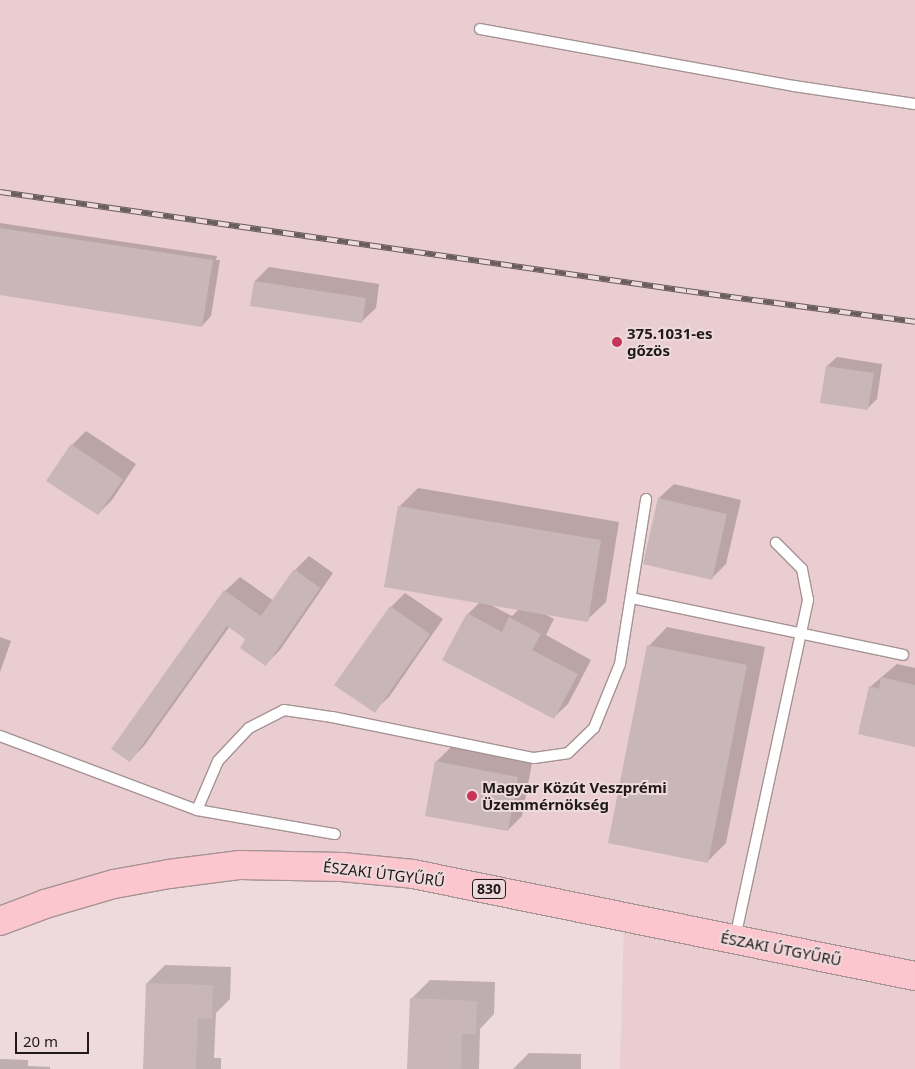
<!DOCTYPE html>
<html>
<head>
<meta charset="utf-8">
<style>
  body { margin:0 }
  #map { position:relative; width:915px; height:1069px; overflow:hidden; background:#eedadc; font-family:"Noto Sans",sans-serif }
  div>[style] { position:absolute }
  .built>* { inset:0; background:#e9cdd0 }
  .shadow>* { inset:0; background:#0003 }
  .building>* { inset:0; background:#c9b6b8 }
  .roads { filter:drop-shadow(1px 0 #a59394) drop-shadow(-1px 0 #a59394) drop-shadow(0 1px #a59394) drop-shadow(0 -1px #a59394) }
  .service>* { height:10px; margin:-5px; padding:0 5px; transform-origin:5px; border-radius:5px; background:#fff }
  .primary>* { height:28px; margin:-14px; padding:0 14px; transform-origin:14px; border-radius:14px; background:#fbc6ce }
  .rail>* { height:5.5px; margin-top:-2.75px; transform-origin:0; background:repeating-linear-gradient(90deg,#eedadc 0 11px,#695d5e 0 22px); box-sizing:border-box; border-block:1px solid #695d5e }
  .dots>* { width:14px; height:14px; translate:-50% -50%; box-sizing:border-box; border:2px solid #eedadc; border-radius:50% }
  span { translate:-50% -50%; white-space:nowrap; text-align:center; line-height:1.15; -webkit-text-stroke:4px #eedadc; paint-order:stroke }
  .shield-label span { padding:1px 4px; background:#eedadc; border:1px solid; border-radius:4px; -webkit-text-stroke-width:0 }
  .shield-label { font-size:14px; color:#20191a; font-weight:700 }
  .poi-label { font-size:15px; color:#20191a; font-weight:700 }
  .left { translate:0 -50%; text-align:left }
  .street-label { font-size:15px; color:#20191a }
  .scale { position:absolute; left:15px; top:1032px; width:74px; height:22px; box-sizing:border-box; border:2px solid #20191a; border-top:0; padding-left:6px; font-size:15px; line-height:18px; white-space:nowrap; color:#20191a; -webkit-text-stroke:4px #eedadc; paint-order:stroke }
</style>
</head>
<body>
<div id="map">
  <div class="built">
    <div style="clip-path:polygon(0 0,915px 0,915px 1069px,620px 1069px,624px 923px,274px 859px,0 918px)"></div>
  </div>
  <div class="shadow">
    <div style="clip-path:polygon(0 223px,217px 256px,216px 260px,220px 260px,211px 316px,202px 326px,0 294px)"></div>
    <div style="clip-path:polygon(269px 267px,379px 284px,376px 308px,361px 322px,251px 305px,255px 281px)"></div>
    <div style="clip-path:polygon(837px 357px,882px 364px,877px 399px,867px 409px,822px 402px,827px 366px)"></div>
    <div style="clip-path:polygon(86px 431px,136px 464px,112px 500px,98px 514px,72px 445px)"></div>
    <div style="clip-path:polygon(674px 484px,741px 500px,726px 564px,712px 578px,659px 498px)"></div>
    <div style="clip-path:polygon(evenodd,418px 488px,619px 522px,606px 602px,587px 620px,543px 613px,554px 619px,546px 635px,591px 660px,568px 704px,553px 718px,468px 614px,480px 602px,399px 507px,418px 488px,491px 605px,519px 609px,512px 616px,491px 605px)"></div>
    <div style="clip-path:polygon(309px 556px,333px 573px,280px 650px,266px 664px,247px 638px,230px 626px,144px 746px,129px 761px,225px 591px,240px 577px,274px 601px,295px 570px)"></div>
    <div style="clip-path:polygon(405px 593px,443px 619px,389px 697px,374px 711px,391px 607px)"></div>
    <div style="clip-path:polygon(667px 627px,765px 647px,726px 843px,707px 862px,649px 646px)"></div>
    <div style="clip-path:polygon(0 637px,11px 641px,0 672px)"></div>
    <div style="clip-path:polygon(897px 664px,915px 668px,915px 745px,870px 687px)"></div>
    <div style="clip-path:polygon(451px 747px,532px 763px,522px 816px,508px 830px,436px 762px)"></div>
    <div style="clip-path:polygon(165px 965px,231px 967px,230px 999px,216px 1013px,214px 1058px,221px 1058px,221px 1069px,144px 1069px,147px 983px)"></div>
    <div style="clip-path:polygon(430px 980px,495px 982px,494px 1014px,480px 1029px,479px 1069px,409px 1069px,411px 999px)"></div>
    <div style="clip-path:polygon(529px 1053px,581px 1054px,581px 1069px,513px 1069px)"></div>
    <div style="clip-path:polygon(0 1059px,28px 1060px,28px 1066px,50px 1067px,50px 1069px,0 1069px)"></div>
  </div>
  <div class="building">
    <div style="clip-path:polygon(0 228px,213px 260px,202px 327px,0 295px)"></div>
    <div style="clip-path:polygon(254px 281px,366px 298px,362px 323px,250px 306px)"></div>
    <div style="clip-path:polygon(826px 366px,874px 373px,868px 410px,820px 403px)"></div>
    <div style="clip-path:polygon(71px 444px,123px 479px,98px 515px,46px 481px)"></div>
    <div style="clip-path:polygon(658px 498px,727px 514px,712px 580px,643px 564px)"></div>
    <div style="clip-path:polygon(398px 506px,601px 540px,588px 622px,384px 587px)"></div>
    <div style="clip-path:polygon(294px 569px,320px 588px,266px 666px,240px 648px,245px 639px,227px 626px,130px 762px,111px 749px,224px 590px,261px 616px)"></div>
    <div style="clip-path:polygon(390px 606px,430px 634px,375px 713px,334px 685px)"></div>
    <div style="clip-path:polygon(467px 613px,502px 632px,509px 617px,541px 634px,532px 650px,578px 674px,554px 719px,442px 660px)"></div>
    <div style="clip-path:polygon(647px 645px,747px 665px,708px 863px,608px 843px)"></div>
    <div style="clip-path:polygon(881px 677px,915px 685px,915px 747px,858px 734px,869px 686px,879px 689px)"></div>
    <div style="clip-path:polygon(435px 761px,518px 777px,508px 831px,425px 816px)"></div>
    <div style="clip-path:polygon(146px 983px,213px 985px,212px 1019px,198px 1018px,196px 1069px,143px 1069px)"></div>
    <div style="clip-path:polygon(410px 998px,477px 1001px,476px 1034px,462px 1034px,461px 1069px,407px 1069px)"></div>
  </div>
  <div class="roads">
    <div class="service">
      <div style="left:480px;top:29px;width:319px;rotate:10.3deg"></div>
      <div style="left:794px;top:86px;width:122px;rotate:8.5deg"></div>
      <div style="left:631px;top:598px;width:278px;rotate:11.8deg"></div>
      <div style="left:0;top:736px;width:210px;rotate:20.6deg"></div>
      <div style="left:197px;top:810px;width:140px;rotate:9.9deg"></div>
      <div style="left:197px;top:810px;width:53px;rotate:-66.8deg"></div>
      <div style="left:218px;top:761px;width:45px;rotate:-46.8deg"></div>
      <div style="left:249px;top:728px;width:39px;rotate:-27deg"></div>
      <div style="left:284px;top:710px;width:49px;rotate:8.3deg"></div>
      <div style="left:332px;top:717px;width:206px;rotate:11.5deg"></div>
      <div style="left:534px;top:758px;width:34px;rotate:-8deg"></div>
      <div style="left:568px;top:753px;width:36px;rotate:-44deg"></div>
      <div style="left:594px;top:728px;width:69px;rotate:-67.9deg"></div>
      <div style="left:620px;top:664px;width:167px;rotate:-81deg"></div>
      <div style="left:735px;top:938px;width:346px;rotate:-77.8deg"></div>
      <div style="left:808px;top:600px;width:32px;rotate:-101deg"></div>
      <div style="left:802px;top:569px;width:37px;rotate:-135deg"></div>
    </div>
    <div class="primary">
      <div style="left:0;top:921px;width:48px;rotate:-20.7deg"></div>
      <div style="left:45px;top:904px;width:72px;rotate:-16.2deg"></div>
      <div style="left:114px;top:884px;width:56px;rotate:-10.3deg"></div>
      <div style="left:169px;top:874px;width:72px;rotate:-7.2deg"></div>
      <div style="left:240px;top:865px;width:102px;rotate:1.1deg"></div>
      <div style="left:342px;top:867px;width:71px;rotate:5.6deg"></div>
      <div style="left:413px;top:874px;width:512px;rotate:11.49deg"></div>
    </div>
  </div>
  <div class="rail">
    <div style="left:0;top:192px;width:694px;rotate:8.2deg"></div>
    <div style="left:687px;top:291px;width:230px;rotate:7.7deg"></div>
  </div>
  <div class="dots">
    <div style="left:617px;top:342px;background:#c5355a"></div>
    <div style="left:472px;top:796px;background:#c5355a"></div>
  </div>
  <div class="shield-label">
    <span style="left:489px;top:889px">830</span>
  </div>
  <div class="poi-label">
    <span class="left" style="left:627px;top:342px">375.1031-es<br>gőzös</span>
    <span class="left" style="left:482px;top:796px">Magyar Közút Veszprémi<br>Üzemmérnökség</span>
  </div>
  <div class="street-label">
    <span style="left:384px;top:874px;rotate:7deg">ÉSZAKI ÚTGYŰRŰ</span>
    <span style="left:781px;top:949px;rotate:11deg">ÉSZAKI ÚTGYŰRŰ</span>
  </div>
  <div class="scale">20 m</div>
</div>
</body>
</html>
